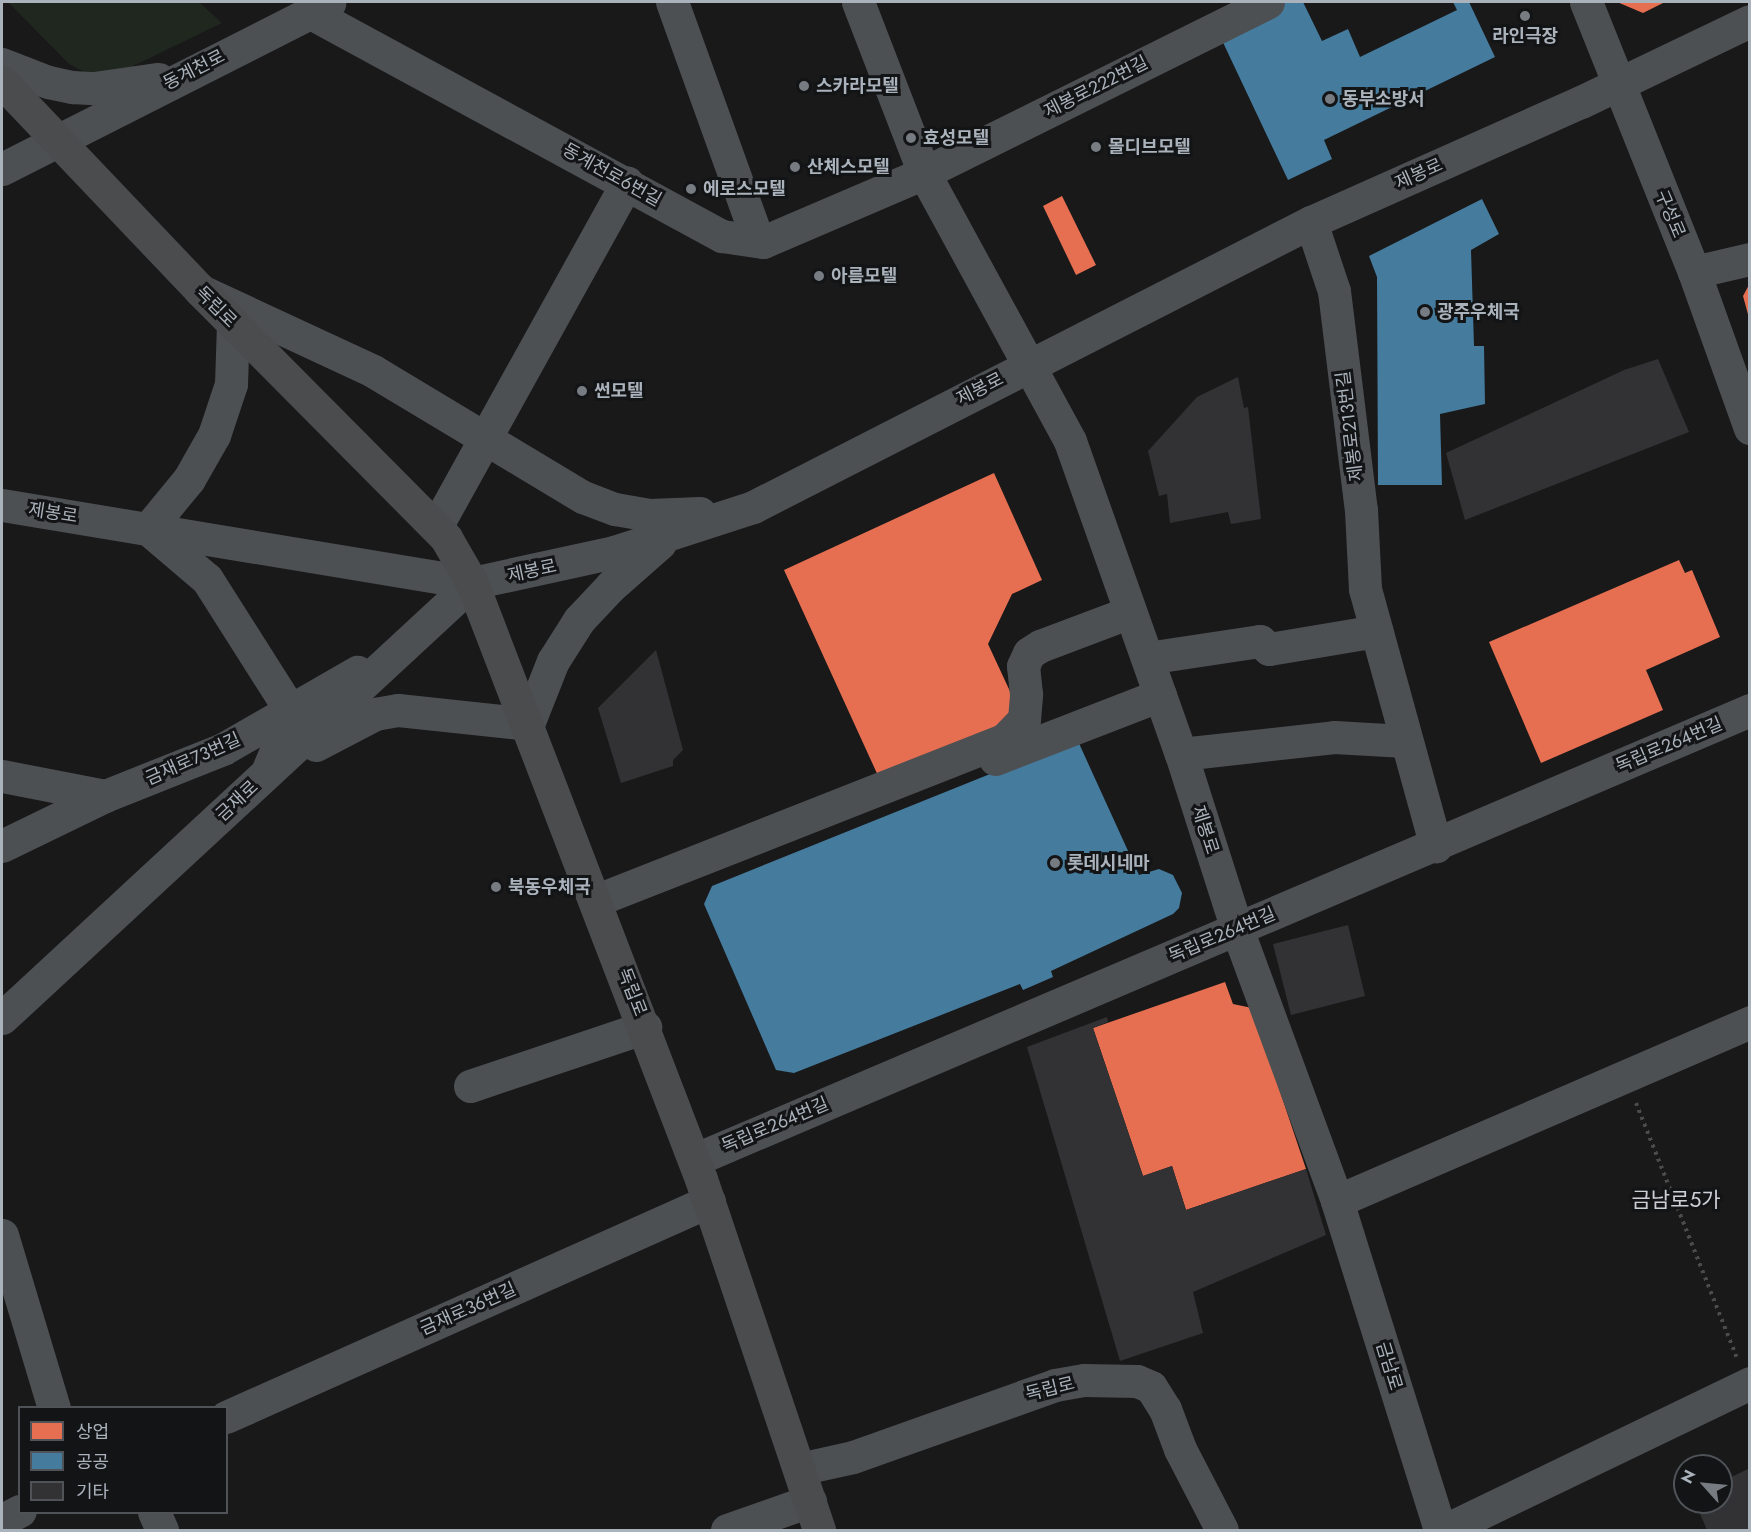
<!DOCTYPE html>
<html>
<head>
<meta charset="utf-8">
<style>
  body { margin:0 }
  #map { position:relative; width:1751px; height:1532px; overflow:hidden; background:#19191a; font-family:Jost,"Noto Sans KR",sans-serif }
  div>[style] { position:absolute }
  .green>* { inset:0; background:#1f271f }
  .shops>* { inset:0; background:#e76f51 }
  .public>* { inset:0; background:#457b9d }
  .building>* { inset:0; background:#323234 }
  .path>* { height:4px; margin-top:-2px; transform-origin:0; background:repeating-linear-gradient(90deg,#494b4d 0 3px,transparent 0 7.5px) }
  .minor>* { height:33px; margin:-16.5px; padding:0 16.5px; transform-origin:16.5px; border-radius:16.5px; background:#4d5053 }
  .major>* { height:33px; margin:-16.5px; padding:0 16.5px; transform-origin:16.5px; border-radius:16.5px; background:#4b4c4e }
  .dots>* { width:16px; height:16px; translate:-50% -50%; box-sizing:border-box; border:3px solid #131416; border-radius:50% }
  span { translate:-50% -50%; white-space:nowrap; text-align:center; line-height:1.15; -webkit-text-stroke:6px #131416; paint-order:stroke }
  .poi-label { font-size:18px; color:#aab2bb; font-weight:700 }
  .left { translate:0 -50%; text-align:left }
  .street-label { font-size:18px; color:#aab2bb }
  .quarter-label { font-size:21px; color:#ccd0d6 }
  .frame { position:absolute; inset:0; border:3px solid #aab2bb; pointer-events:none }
  .legend { position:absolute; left:18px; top:1406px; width:210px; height:108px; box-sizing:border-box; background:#131416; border:2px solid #4f5358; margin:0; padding:8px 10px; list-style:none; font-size:18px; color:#aab2bb }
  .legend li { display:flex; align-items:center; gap:12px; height:30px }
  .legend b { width:30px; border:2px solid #4f5358 }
  .north { position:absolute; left:1673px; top:1454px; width:60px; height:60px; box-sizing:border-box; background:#131416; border:2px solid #4f5358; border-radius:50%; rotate:297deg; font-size:16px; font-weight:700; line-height:24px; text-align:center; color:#aab2bb }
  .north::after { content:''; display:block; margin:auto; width:21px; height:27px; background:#777c83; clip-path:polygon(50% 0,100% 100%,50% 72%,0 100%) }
</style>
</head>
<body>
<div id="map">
  <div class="green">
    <div style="clip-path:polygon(8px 2px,199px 2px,222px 23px,127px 69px,88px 74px,69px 64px)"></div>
  </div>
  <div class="shops">
    <div style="clip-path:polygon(1617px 2px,1665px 2px,1643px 13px)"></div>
    <div style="clip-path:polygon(1062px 196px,1096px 265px,1076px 275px,1043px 206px)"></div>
    <div style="clip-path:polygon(1750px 283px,1750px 318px,1749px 318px,1743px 296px)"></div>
    <div style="clip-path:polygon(994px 473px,1042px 580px,1012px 594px,988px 644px,1021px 715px,880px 780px,784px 570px)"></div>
    <div style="clip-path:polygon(1679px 560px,1685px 573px,1692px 570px,1720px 637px,1646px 670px,1663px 710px,1541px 763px,1489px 642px)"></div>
    <div style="clip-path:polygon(1225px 982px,1233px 1004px,1252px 1008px,1306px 1169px,1186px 1210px,1172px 1166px,1143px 1176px,1093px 1028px)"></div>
  </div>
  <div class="public">
    <div style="clip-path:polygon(1286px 2px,1303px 2px,1322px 41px,1348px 29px,1360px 57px,1457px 10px,1453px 2px,1469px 2px,1495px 57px,1324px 140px,1332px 159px,1288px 180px,1219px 34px)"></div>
    <div style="clip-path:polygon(1482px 199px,1499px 234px,1471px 250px,1474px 346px,1484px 346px,1485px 404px,1440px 414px,1442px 485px,1378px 485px,1377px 277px,1369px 256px)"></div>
    <div style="clip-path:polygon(1077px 739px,1139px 875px,1159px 869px,1173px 875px,1182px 893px,1179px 908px,1173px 914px,1051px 971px,1053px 977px,1023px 990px,1020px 984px,794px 1073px,776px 1070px,704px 904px,712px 886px)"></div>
  </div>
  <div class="building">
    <div style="clip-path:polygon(1658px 359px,1689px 432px,1465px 520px,1446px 453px,1624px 370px)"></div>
    <div style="clip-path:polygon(1238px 377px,1244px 408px,1248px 407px,1261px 519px,1231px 524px,1228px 512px,1170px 523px,1167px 494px,1159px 496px,1148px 451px,1197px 397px)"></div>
    <div style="clip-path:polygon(656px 650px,683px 750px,673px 760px,673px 766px,621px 783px,598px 708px)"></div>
    <div style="clip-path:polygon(1348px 925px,1365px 996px,1291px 1015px,1273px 944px)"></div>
    <div style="clip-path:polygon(1107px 1017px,1108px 1022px,1093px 1028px,1143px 1176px,1172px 1166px,1186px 1210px,1306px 1169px,1326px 1235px,1193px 1292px,1203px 1333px,1120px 1361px,1027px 1047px)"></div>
    <div style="clip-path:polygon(1750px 1468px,1750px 1530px,1707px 1530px,1695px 1502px,1721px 1502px,1721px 1482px)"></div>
  </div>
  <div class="path">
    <div style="left:1636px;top:1103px;width:274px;rotate:68.4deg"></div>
  </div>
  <div class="minor">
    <div style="left:672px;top:2px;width:254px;rotate:70.2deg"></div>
    <div style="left:858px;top:2px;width:183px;rotate:68.9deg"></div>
    <div style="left:924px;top:173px;width:305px;rotate:61.4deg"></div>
    <div style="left:1070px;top:441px;width:332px;rotate:70.5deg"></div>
    <div style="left:1181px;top:754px;width:184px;rotate:72.3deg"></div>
    <div style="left:1237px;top:929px;width:290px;rotate:69.8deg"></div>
    <div style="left:1337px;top:1201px;width:345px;rotate:72.6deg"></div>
    <div style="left:1586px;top:2px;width:291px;rotate:68.2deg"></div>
    <div style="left:1694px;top:272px;width:166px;rotate:70.3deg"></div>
    <div style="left:309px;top:12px;width:470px;rotate:28.5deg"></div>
    <div style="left:722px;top:236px;width:41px;rotate:8.3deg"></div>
    <div style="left:763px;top:242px;width:175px;rotate:-23.2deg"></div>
    <div style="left:924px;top:173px;width:384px;rotate:-26.4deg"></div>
    <div style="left:2px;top:64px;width:49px;rotate:21.4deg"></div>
    <div style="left:48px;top:82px;width:25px;rotate:12deg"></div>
    <div style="left:72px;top:87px;width:22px;rotate:3deg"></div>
    <div style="left:94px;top:88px;width:65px;rotate:-8deg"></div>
    <div style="left:2px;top:169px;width:367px;rotate:-26.9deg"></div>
    <div style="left:1311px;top:222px;width:73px;rotate:71.6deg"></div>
    <div style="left:1334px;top:291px;width:221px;rotate:83deg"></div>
    <div style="left:1361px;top:510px;width:79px;rotate:87.1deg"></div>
    <div style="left:1365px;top:589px;width:267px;rotate:74.6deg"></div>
    <div style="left:1694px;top:272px;width:57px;rotate:-13.1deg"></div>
    <div style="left:201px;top:291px;width:190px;rotate:24.9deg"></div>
    <div style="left:373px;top:371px;width:245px;rotate:31deg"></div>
    <div style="left:583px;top:497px;width:34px;rotate:21deg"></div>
    <div style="left:615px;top:509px;width:35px;rotate:10deg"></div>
    <div style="left:649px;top:515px;width:51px;rotate:-2.2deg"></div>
    <div style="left:233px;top:324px;width:60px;rotate:91.9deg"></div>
    <div style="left:231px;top:384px;width:54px;rotate:108.4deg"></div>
    <div style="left:214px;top:435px;width:51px;rotate:119.6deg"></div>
    <div style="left:189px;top:479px;width:65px;rotate:129.4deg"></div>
    <div style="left:148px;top:529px;width:77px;rotate:40.3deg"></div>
    <div style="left:207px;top:579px;width:146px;rotate:57.6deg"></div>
    <div style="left:285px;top:702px;width:10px;rotate:79deg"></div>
    <div style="left:287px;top:712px;width:22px;rotate:100deg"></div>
    <div style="left:283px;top:734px;width:36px;rotate:113deg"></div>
    <div style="left:2px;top:505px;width:476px;rotate:9.4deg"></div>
    <div style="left:472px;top:583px;width:145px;rotate:-12.3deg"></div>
    <div style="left:614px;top:552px;width:146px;rotate:-17.9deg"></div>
    <div style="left:753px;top:507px;width:627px;rotate:-27.06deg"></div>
    <div style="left:1311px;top:222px;width:295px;rotate:-24deg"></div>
    <div style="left:1581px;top:102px;width:187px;rotate:-25.6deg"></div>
    <div style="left:436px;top:527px;width:394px;rotate:-61deg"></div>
    <div style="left:1147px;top:658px;width:114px;rotate:-8.6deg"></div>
    <div style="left:1260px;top:641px;width:12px;rotate:42deg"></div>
    <div style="left:1269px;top:649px;width:109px;rotate:-9.5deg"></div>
    <div style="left:316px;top:745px;width:67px;rotate:-27.7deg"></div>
    <div style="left:375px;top:714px;width:23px;rotate:-10deg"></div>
    <div style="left:398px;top:710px;width:131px;rotate:6.1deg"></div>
    <div style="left:528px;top:724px;width:68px;rotate:-68.4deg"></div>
    <div style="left:553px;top:661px;width:49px;rotate:-57.6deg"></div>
    <div style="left:579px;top:620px;width:47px;rotate:-46.7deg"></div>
    <div style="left:611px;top:586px;width:65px;rotate:-41.3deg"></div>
    <div style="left:1181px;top:754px;width:154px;rotate:-6.3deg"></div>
    <div style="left:1334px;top:737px;width:71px;rotate:3.2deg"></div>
    <div style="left:995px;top:759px;width:177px;rotate:-21.2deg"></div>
    <div style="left:2px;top:776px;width:105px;rotate:11deg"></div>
    <div style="left:2px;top:846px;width:114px;rotate:-25.9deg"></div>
    <div style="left:105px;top:796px;width:127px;rotate:-21.7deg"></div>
    <div style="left:223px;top:749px;width:155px;rotate:-29.9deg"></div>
    <div style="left:597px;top:900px;width:437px;rotate:-21.5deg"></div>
    <div style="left:1004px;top:740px;width:29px;rotate:-46deg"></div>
    <div style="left:1024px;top:719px;width:25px;rotate:-85deg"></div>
    <div style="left:1026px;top:694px;width:28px;rotate:-96deg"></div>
    <div style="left:1023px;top:666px;width:14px;rotate:-65deg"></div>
    <div style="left:1029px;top:653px;width:13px;rotate:-32deg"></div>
    <div style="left:1040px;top:646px;width:96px;rotate:-20.7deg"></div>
    <div style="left:2px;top:1018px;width:640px;rotate:-42.79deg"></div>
    <div style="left:470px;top:1086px;width:185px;rotate:-18.6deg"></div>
    <div style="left:694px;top:1160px;width:1148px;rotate:-23.08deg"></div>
    <div style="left:1337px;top:1201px;width:450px;rotate:-23.4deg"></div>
    <div style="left:2px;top:1235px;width:181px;rotate:73.3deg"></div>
    <div style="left:226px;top:1417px;width:529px;rotate:-24.09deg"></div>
    <div style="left:799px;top:1469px;width:55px;rotate:-12.5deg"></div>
    <div style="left:853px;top:1457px;width:214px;rotate:-19.6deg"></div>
    <div style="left:1055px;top:1385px;width:29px;rotate:-10deg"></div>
    <div style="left:1084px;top:1380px;width:53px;rotate:1.1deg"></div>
    <div style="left:1137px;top:1381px;width:15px;rotate:23deg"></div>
    <div style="left:1151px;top:1387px;width:26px;rotate:58deg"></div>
    <div style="left:1165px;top:1409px;width:43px;rotate:69.4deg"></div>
    <div style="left:1180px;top:1449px;width:91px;rotate:62.6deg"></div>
    <div style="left:154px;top:1512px;width:20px;rotate:66deg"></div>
    <div style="left:2px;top:1520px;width:20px;rotate:-27deg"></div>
    <div style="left:727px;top:1530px;width:88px;rotate:-19.3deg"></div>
    <div style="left:1445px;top:1530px;width:339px;rotate:-25.7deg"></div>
  </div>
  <div class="major">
    <div style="left:2px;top:82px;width:286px;rotate:46.4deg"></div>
    <div style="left:199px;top:289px;width:351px;rotate:45.2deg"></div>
    <div style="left:446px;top:538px;width:52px;rotate:60deg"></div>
    <div style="left:472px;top:583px;width:638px;rotate:68.98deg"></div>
    <div style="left:701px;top:1179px;width:370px;rotate:71.4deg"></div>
  </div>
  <div class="dots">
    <div style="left:1525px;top:16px;background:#777c83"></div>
    <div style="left:804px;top:86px;background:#777c83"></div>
    <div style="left:1330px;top:99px;background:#777c83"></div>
    <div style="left:911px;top:138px;background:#777c83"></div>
    <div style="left:1096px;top:147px;background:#777c83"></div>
    <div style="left:795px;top:167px;background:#777c83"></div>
    <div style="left:691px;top:189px;background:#777c83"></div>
    <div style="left:819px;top:276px;background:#777c83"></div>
    <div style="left:1425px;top:312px;background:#777c83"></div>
    <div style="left:582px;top:391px;background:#777c83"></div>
    <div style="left:1055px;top:863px;background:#777c83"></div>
    <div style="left:496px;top:887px;background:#777c83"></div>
  </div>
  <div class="poi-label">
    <span style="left:1525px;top:36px">라인극장</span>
    <span class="left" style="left:816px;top:86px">스카라모텔</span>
    <span class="left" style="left:1342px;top:99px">동부소방서</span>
    <span class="left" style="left:923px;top:138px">효성모텔</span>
    <span class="left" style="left:1108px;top:147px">몰디브모텔</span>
    <span class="left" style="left:807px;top:167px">산체스모텔</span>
    <span class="left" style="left:703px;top:189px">에로스모텔</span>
    <span class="left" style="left:831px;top:276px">아름모텔</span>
    <span class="left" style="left:1437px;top:312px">광주우체국</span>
    <span class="left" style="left:594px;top:391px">썬모텔</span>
    <span class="left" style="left:1067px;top:863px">롯데시네마</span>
    <span class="left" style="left:508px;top:887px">북동우체국</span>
  </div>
  <div class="street-label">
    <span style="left:194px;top:70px;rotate:-27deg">동계천로</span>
    <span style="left:1096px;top:87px;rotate:-27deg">제봉로222번길</span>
    <span style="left:1419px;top:174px;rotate:-24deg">제봉로</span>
    <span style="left:612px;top:175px;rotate:29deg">동계천로6번길</span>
    <span style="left:1670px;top:214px;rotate:67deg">구성로</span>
    <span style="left:216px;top:307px;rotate:45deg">독립로</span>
    <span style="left:980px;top:389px;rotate:-27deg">제봉로</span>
    <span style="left:1350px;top:426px;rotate:-97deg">제봉로213번길</span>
    <span style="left:53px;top:513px;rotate:9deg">제봉로</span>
    <span style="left:532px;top:571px;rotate:-12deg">제봉로</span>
    <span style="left:1669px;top:745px;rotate:-23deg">독립로264번길</span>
    <span style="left:193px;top:759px;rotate:-24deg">금재로73번길</span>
    <span style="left:237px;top:801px;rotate:-43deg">금재로</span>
    <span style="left:1205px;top:830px;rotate:72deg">제봉로</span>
    <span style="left:1222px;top:935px;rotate:-23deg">독립로264번길</span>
    <span style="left:632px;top:992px;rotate:69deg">독립로</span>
    <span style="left:775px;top:1125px;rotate:-23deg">독립로264번길</span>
    <span style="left:468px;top:1309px;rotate:-24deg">금재로36번길</span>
    <span style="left:1389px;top:1366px;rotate:73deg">금남로</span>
    <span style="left:1050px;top:1389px;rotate:-14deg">독립로</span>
  </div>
  <div class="quarter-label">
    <span style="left:1676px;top:1200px">금남로5가</span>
  </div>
  <div class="frame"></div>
  <ul class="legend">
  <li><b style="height:16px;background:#e76f51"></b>상업</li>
  <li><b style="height:16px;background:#457b9d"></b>공공</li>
  <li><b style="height:16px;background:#323234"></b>기타</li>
  </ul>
  <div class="north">N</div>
</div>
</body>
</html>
